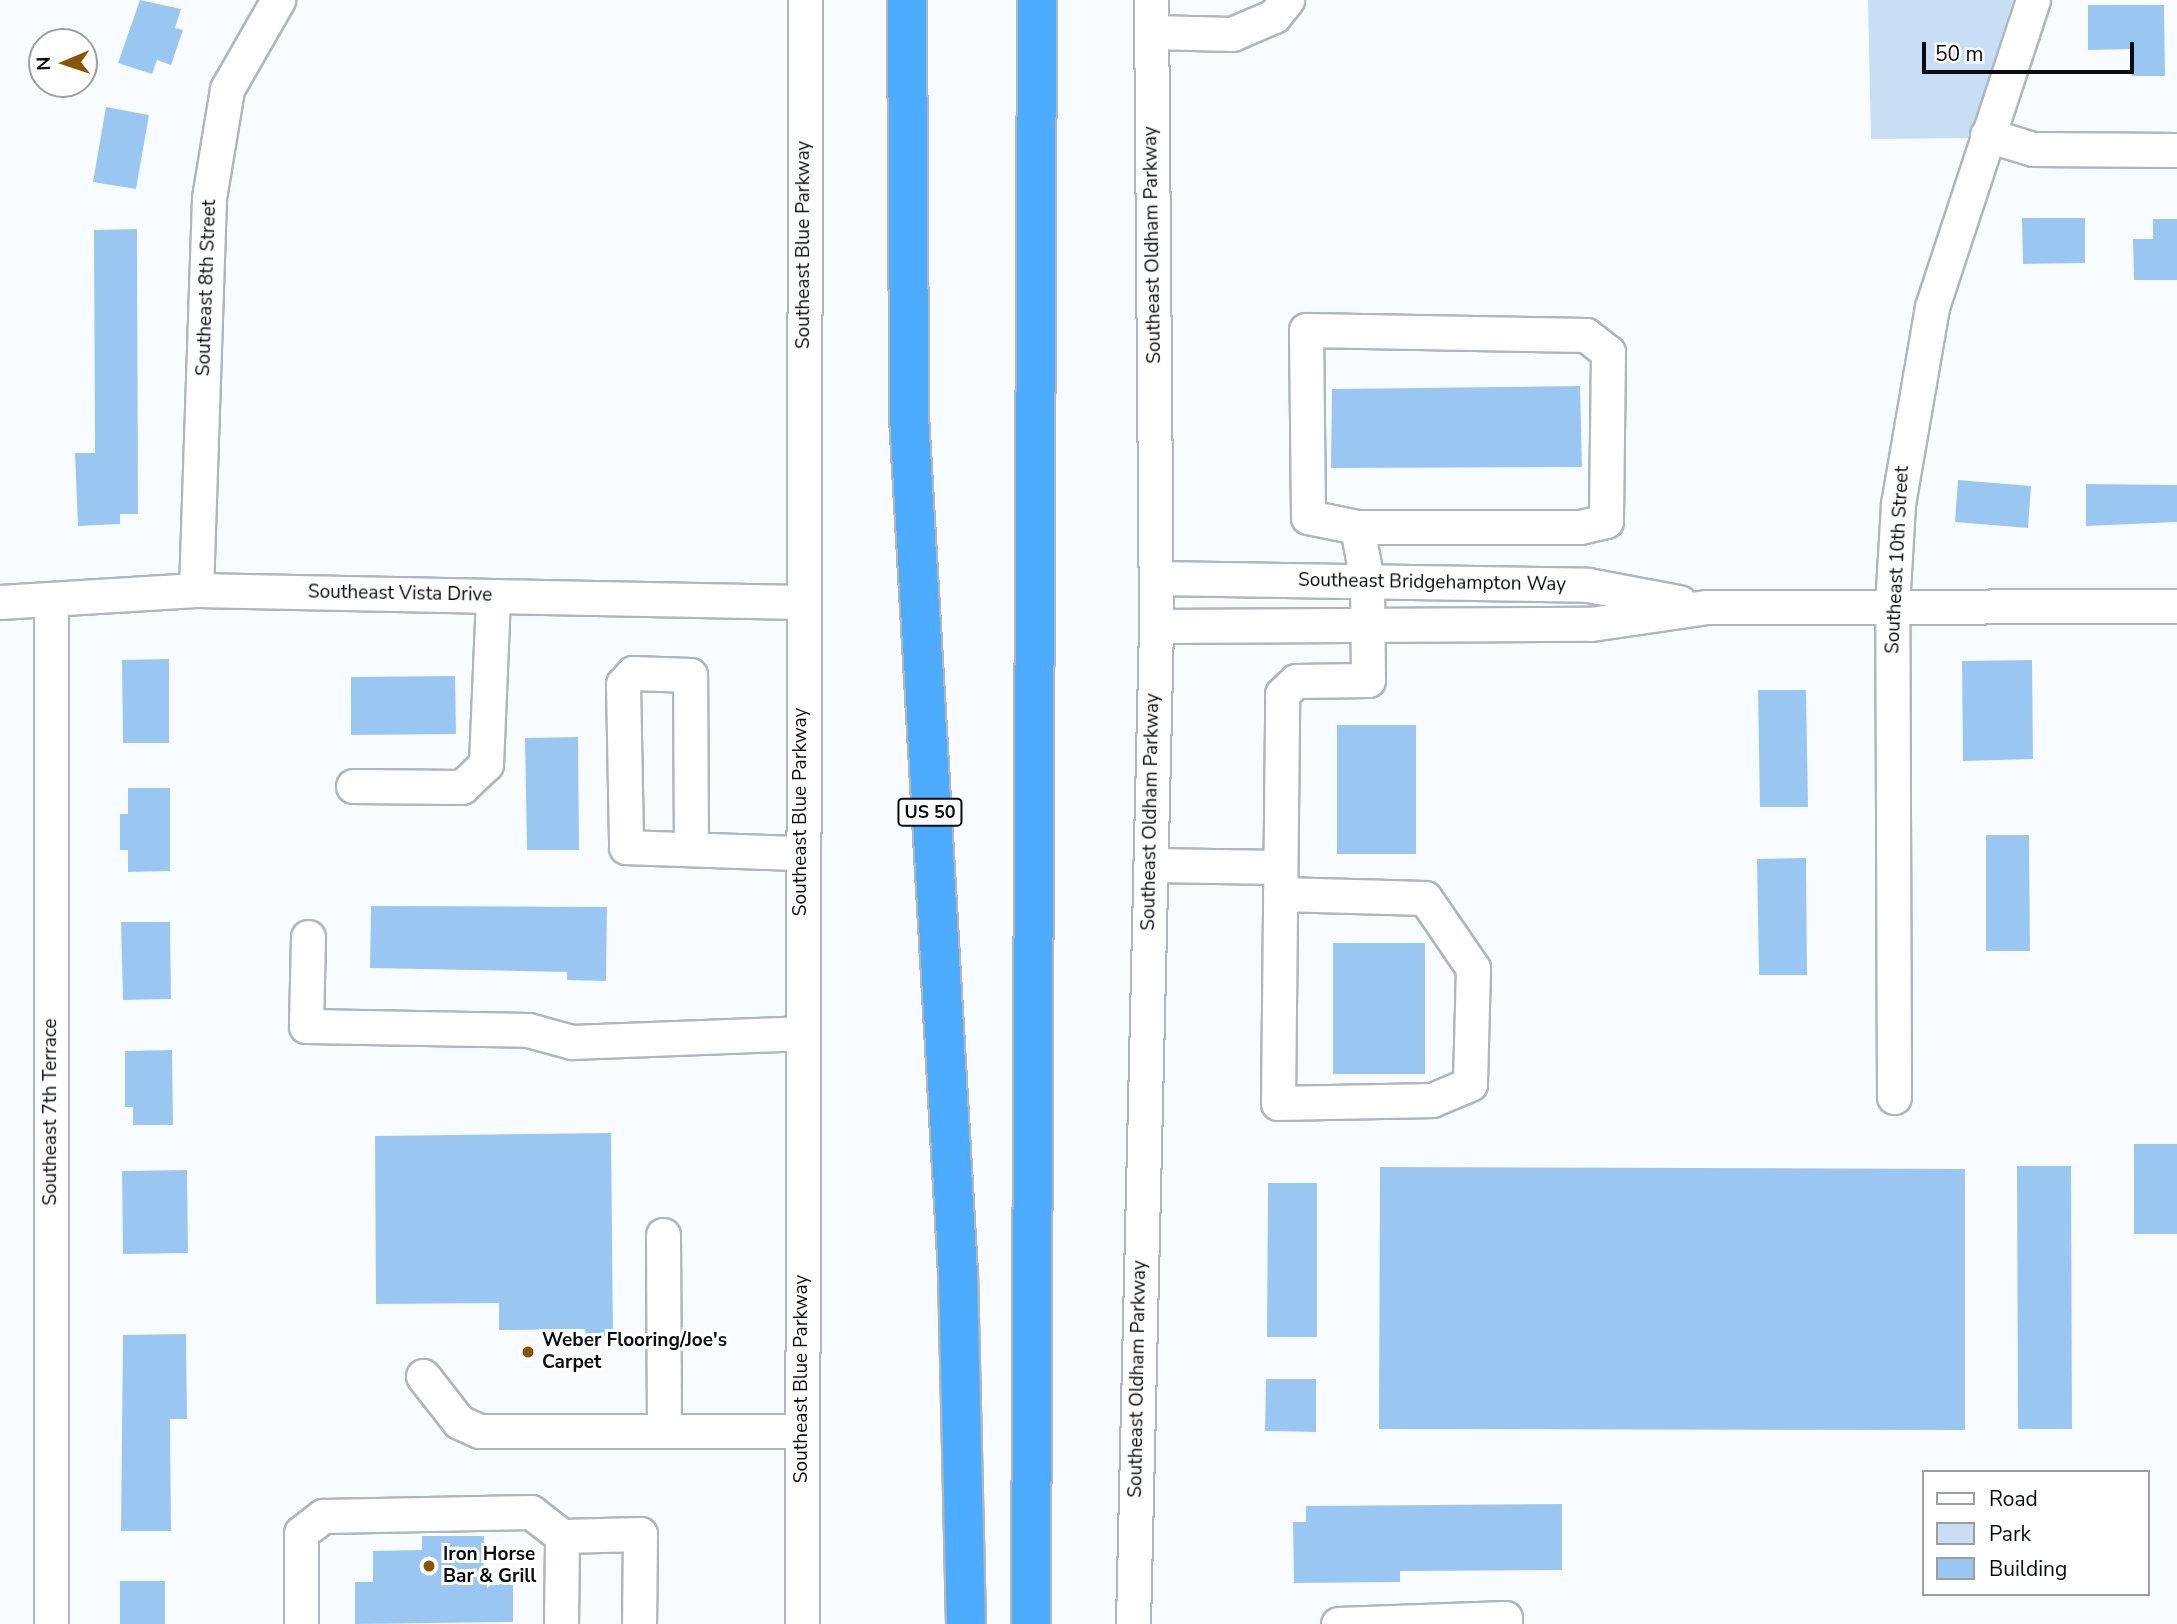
<!DOCTYPE html>
<html>
<head>
<meta charset="utf-8">
<style>
  body { margin:0 }
  #map { position:relative; width:2177px; height:1624px; overflow:hidden; background:#f9fcff; font-family:"Nunito Sans",sans-serif }
  div>[style] { position:absolute }
  .green>* { inset:0; background:#c8def4 }
  .building>* { inset:0; background:#9ac7f2 }
  .roads { filter:drop-shadow(2px 0 #afb6bd) drop-shadow(-2px 0 #afb6bd) drop-shadow(0 2px #afb6bd) drop-shadow(0 -2px #afb6bd) }
  .minor>* { height:33px; margin:-16.5px; padding:0 16.5px; transform-origin:16.5px; border-radius:16.5px; background:#fff }
  .highway>* { height:38px; margin:-19px; padding:0 19px; transform-origin:19px; border-radius:19px; background:#4eacfe }
  .dots>* { width:19px; height:19px; translate:-50% -50%; box-sizing:border-box; border:4px solid #fff; border-radius:50% }
  span { translate:-50% -50%; white-space:nowrap; text-align:center; line-height:1.15; -webkit-text-stroke:6px #fff; paint-order:stroke }
  .shield-label span { padding:2px 5px; background:#fff; border:2px solid; border-radius:5px; -webkit-text-stroke-width:0 }
  .shield-label { font-size:18px; color:#0a0d0f; font-weight:700 }
  .street-label { font-size:19px; color:#0a0d0f }
  .poi-label { font-size:19px; color:#0a0d0f; font-weight:700 }
  .left { translate:0 -50%; text-align:left }
  .legend { position:absolute; left:1922px; top:1470px; width:228px; height:126px; box-sizing:border-box; background:#fff; border:2px solid #9d9e9f; margin:0; padding:9px 12px; list-style:none; font-size:21px; color:#0a0d0f }
  .legend li { display:flex; align-items:center; gap:14px; height:35px }
  .legend b { width:35px; border:2px solid #9d9e9f }
  .north { position:absolute; left:28px; top:28px; width:70px; height:70px; box-sizing:border-box; background:#fff; border:2px solid #9d9e9f; border-radius:50%; rotate:268deg; font-size:19px; font-weight:700; line-height:28px; text-align:center; color:#0a0d0f }
  .north::after { content:''; display:block; margin:auto; width:24px; height:32px; background:#8a5503; clip-path:polygon(50% 0,100% 100%,50% 72%,0 100%) }
  .scale { position:absolute; left:1922px; top:42px; width:212px; height:32px; box-sizing:border-box; border:4px solid #0a0d0f; border-top:0; padding-left:9px; font-size:21px; line-height:24px; white-space:nowrap; color:#0a0d0f; -webkit-text-stroke:5px #fff; paint-order:stroke }
</style>
</head>
<body>
<div id="map">
  <div class="green">
    <div style="clip-path:polygon(1868px 0,2013px 0,1970px 138px,1871px 139px)"></div>
  </div>
  <div class="building">
    <div style="clip-path:polygon(140px 0,181px 9px,175px 28px,183px 30px,171px 65px,157px 60px,152px 74px,118px 63px)"></div>
    <div style="clip-path:polygon(2088px 5px,2164px 5px,2165px 76px,2132px 76px,2132px 49px,2088px 50px)"></div>
    <div style="clip-path:polygon(106px 107px,149px 115px,136px 189px,93px 182px)"></div>
    <div style="clip-path:polygon(2022px 218px,2085px 218px,2085px 263px,2023px 264px)"></div>
    <div style="clip-path:polygon(2153px 219px,2177px 219px,2177px 280px,2134px 280px,2133px 239px,2153px 239px)"></div>
    <div style="clip-path:polygon(137px 229px,138px 514px,120px 514px,120px 524px,78px 526px,75px 453px,95px 453px,94px 230px)"></div>
    <div style="clip-path:polygon(1580px 386px,1582px 467px,1331px 468px,1332px 389px)"></div>
    <div style="clip-path:polygon(1958px 480px,2031px 486px,2028px 528px,1955px 522px)"></div>
    <div style="clip-path:polygon(2086px 484px,2177px 485px,2177px 522px,2086px 526px)"></div>
    <div style="clip-path:polygon(169px 659px,169px 743px,123px 743px,122px 660px)"></div>
    <div style="clip-path:polygon(2032px 660px,2033px 759px,1963px 761px,1962px 661px)"></div>
    <div style="clip-path:polygon(455px 676px,456px 734px,351px 735px,351px 677px)"></div>
    <div style="clip-path:polygon(1758px 690px,1806px 690px,1808px 807px,1760px 807px)"></div>
    <div style="clip-path:polygon(1337px 725px,1416px 725px,1416px 854px,1337px 854px)"></div>
    <div style="clip-path:polygon(578px 737px,579px 850px,527px 850px,525px 738px)"></div>
    <div style="clip-path:polygon(128px 788px,170px 788px,170px 871px,128px 872px,128px 850px,120px 850px,120px 814px,128px 814px)"></div>
    <div style="clip-path:polygon(1986px 835px,2029px 835px,2030px 951px,1986px 951px)"></div>
    <div style="clip-path:polygon(1806px 858px,1807px 975px,1759px 975px,1757px 859px)"></div>
    <div style="clip-path:polygon(371px 906px,607px 907px,606px 981px,567px 980px,567px 972px,370px 968px)"></div>
    <div style="clip-path:polygon(121px 922px,170px 922px,171px 999px,123px 1000px)"></div>
    <div style="clip-path:polygon(1333px 943px,1425px 943px,1425px 1074px,1333px 1074px)"></div>
    <div style="clip-path:polygon(172px 1050px,173px 1125px,133px 1125px,133px 1107px,125px 1107px,125px 1051px)"></div>
    <div style="clip-path:polygon(611px 1133px,613px 1336px,586px 1336px,585px 1329px,499px 1330px,499px 1303px,376px 1304px,375px 1136px)"></div>
    <div style="clip-path:polygon(2134px 1144px,2177px 1144px,2177px 1234px,2134px 1234px)"></div>
    <div style="clip-path:polygon(2017px 1166px,2071px 1166px,2072px 1429px,2018px 1429px)"></div>
    <div style="clip-path:polygon(1380px 1167px,1965px 1169px,1965px 1430px,1379px 1429px)"></div>
    <div style="clip-path:polygon(187px 1170px,188px 1253px,123px 1254px,122px 1171px)"></div>
    <div style="clip-path:polygon(1268px 1183px,1317px 1183px,1317px 1337px,1267px 1337px)"></div>
    <div style="clip-path:polygon(186px 1334px,187px 1419px,170px 1419px,171px 1531px,121px 1531px,123px 1335px)"></div>
    <div style="clip-path:polygon(1266px 1379px,1316px 1379px,1316px 1432px,1265px 1431px)"></div>
    <div style="clip-path:polygon(1562px 1504px,1562px 1570px,1400px 1571px,1400px 1582px,1294px 1583px,1293px 1522px,1306px 1522px,1306px 1506px)"></div>
    <div style="clip-path:polygon(422px 1536px,484px 1536px,484px 1584px,513px 1584px,513px 1622px,355px 1624px,355px 1582px,373px 1582px,373px 1551px,422px 1550px)"></div>
    <div style="clip-path:polygon(120px 1581px,165px 1581px,165px 1624px,120px 1624px)"></div>
  </div>
  <div class="roads">
    <div class="minor">
      <div style="left:1151px;top:32px;width:81px;rotate:1.4deg"></div>
      <div style="left:1232px;top:34px;width:46px;rotate:-23.2deg"></div>
      <div style="left:1274px;top:16px;width:21px;rotate:-51deg"></div>
      <div style="left:1987px;top:135px;width:48px;rotate:16.9deg"></div>
      <div style="left:2033px;top:149px;width:144px;rotate:0.4deg"></div>
      <div style="left:1156px;top:578px;width:432px;rotate:0.9deg"></div>
      <div style="left:1588px;top:585px;width:93px;rotate:10.6deg"></div>
      <div style="left:196px;top:590px;width:392px;rotate:-88.1deg"></div>
      <div style="left:209px;top:198px;width:110px;rotate:-80.6deg"></div>
      <div style="left:227px;top:89px;width:103px;rotate:-60.2deg"></div>
      <div style="left:0;top:602px;width:196px;rotate:-3.5deg"></div>
      <div style="left:196px;top:590px;width:605px;rotate:1.14deg"></div>
      <div style="left:1156px;top:626px;width:435px;rotate:-0.3deg"></div>
      <div style="left:1591px;top:624px;width:116px;rotate:-8.4deg"></div>
      <div style="left:1706px;top:607px;width:471px;rotate:-0.1deg"></div>
      <div style="left:353px;top:786px;width:109px;rotate:0.5deg"></div>
      <div style="left:462px;top:787px;width:33px;rotate:-44deg"></div>
      <div style="left:486px;top:764px;width:168px;rotate:-87.6deg"></div>
      <div style="left:691px;top:849px;width:174px;rotate:-90.3deg"></div>
      <div style="left:690px;top:675px;width:57px;rotate:-178deg"></div>
      <div style="left:633px;top:673px;width:15px;rotate:132deg"></div>
      <div style="left:623px;top:684px;width:163px;rotate:88.9deg"></div>
      <div style="left:626px;top:847px;width:175px;rotate:2deg"></div>
      <div style="left:1150px;top:865px;width:130px;rotate:0.9deg"></div>
      <div style="left:1280px;top:894px;width:145px;rotate:1.6deg"></div>
      <div style="left:1425px;top:898px;width:85px;rotate:55.6deg"></div>
      <div style="left:1473px;top:968px;width:116px;rotate:91.5deg"></div>
      <div style="left:1470px;top:1084px;width:41px;rotate:157.2deg"></div>
      <div style="left:1432px;top:1100px;width:154px;rotate:178.9deg"></div>
      <div style="left:1278px;top:1103px;width:409px;rotate:-89.4deg"></div>
      <div style="left:1282px;top:694px;width:19px;rotate:-43deg"></div>
      <div style="left:1296px;top:681px;width:72px;rotate:-0.8deg"></div>
      <div style="left:1368px;top:680px;width:99px;rotate:-90.6deg"></div>
      <div style="left:1367px;top:581px;width:55px;rotate:-100.5deg"></div>
      <div style="left:1357px;top:527px;width:50px;rotate:-168.5deg"></div>
      <div style="left:1308px;top:517px;width:187px;rotate:-90.6deg"></div>
      <div style="left:1306px;top:330px;width:280px;rotate:1deg"></div>
      <div style="left:1586px;top:335px;width:28px;rotate:38deg"></div>
      <div style="left:1608px;top:352px;width:169px;rotate:90.7deg"></div>
      <div style="left:1606px;top:521px;width:27px;rotate:167deg"></div>
      <div style="left:1580px;top:527px;width:223px;rotate:180deg"></div>
      <div style="left:308px;top:937px;width:89px;rotate:91.3deg"></div>
      <div style="left:306px;top:1026px;width:222px;rotate:1deg"></div>
      <div style="left:528px;top:1030px;width:46px;rotate:15.3deg"></div>
      <div style="left:572px;top:1042px;width:230px;rotate:-2.2deg"></div>
      <div style="left:1894px;top:1097px;width:491px;rotate:-90.2deg"></div>
      <div style="left:1892px;top:606px;width:102px;rotate:-86.6deg"></div>
      <div style="left:1898px;top:504px;width:200px;rotate:-80.2deg"></div>
      <div style="left:1932px;top:307px;width:323px;rotate:-71.8deg"></div>
      <div style="left:663px;top:1235px;width:196px;rotate:89.7deg"></div>
      <div style="left:423px;top:1376px;width:58px;rotate:52deg"></div>
      <div style="left:459px;top:1422px;width:22px;rotate:24deg"></div>
      <div style="left:479px;top:1431px;width:323px"></div>
      <div style="left:51px;top:1624px;width:1025px;rotate:-90deg"></div>
      <div style="left:301px;top:1624px;width:91px;rotate:-90deg"></div>
      <div style="left:301px;top:1533px;width:28px;rotate:-38deg"></div>
      <div style="left:323px;top:1516px;width:208px;rotate:-1.1deg"></div>
      <div style="left:531px;top:1512px;width:39px;rotate:38deg"></div>
      <div style="left:562px;top:1536px;width:78px;rotate:-1.5deg"></div>
      <div style="left:640px;top:1534px;width:90px;rotate:90.6deg"></div>
      <div style="left:561px;top:1624px;width:88px;rotate:-89.3deg"></div>
      <div style="left:802px;top:1624px;width:1624px;rotate:-89.89deg"></div>
      <div style="left:1133px;top:1624px;width:998px;rotate:-88.68deg"></div>
      <div style="left:1156px;top:626px;width:626px;rotate:-90.46deg"></div>
      <div style="left:1338px;top:1624px;width:167px;rotate:-2.1deg"></div>
      <div style="left:1505px;top:1618px;width:6px;rotate:90deg"></div>
    </div>
    <div class="highway">
      <div style="left:907px;top:0;width:416px;rotate:89.7deg"></div>
      <div style="left:909px;top:416px;width:858px;rotate:86.73deg"></div>
      <div style="left:958px;top:1273px;width:351px;rotate:88.7deg"></div>
      <div style="left:1031px;top:1624px;width:1624px;rotate:-89.79deg"></div>
    </div>
  </div>
  <div class="dots">
    <div style="left:528px;top:1352px;background:#8a5503"></div>
    <div style="left:429px;top:1566px;background:#8a5503"></div>
  </div>
  <div class="shield-label">
    <span style="left:930px;top:812px">US 50</span>
  </div>
  <div class="street-label">
    <span style="left:804px;top:245px;rotate:-90deg">Southeast Blue Parkway</span>
    <span style="left:1153px;top:245px;rotate:-91deg">Southeast Oldham Parkway</span>
    <span style="left:207px;top:288px;rotate:-88deg">Southeast 8th Street</span>
    <span style="left:1898px;top:560px;rotate:-87deg">Southeast 10th Street</span>
    <span style="left:1432px;top:583px;rotate:1deg">Southeast Bridgehampton Way</span>
    <span style="left:400px;top:594px;rotate:1deg">Southeast Vista Drive</span>
    <span style="left:801px;top:812px;rotate:-90deg">Southeast Blue Parkway</span>
    <span style="left:1151px;top:812px;rotate:-89deg">Southeast Oldham Parkway</span>
    <span style="left:51px;top:1112px;rotate:-90deg">Southeast 7th Terrace</span>
    <span style="left:802px;top:1379px;rotate:-90deg">Southeast Blue Parkway</span>
    <span style="left:1138px;top:1379px;rotate:-89deg">Southeast Oldham Parkway</span>
  </div>
  <div class="poi-label">
    <span class="left" style="left:542px;top:1352px">Weber Flooring/Joe's<br>Carpet</span>
    <span class="left" style="left:443px;top:1566px">Iron Horse<br>Bar &amp; Grill</span>
  </div>
  <ul class="legend">
  <li><b style="height:9px;background:#fff"></b>Road</li>
  <li><b style="height:19px;background:#c8def4"></b>Park</li>
  <li><b style="height:19px;background:#9ac7f2"></b>Building</li>
  </ul>
  <div class="north">N</div>
  <div class="scale">50 m</div>
</div>
</body>
</html>
